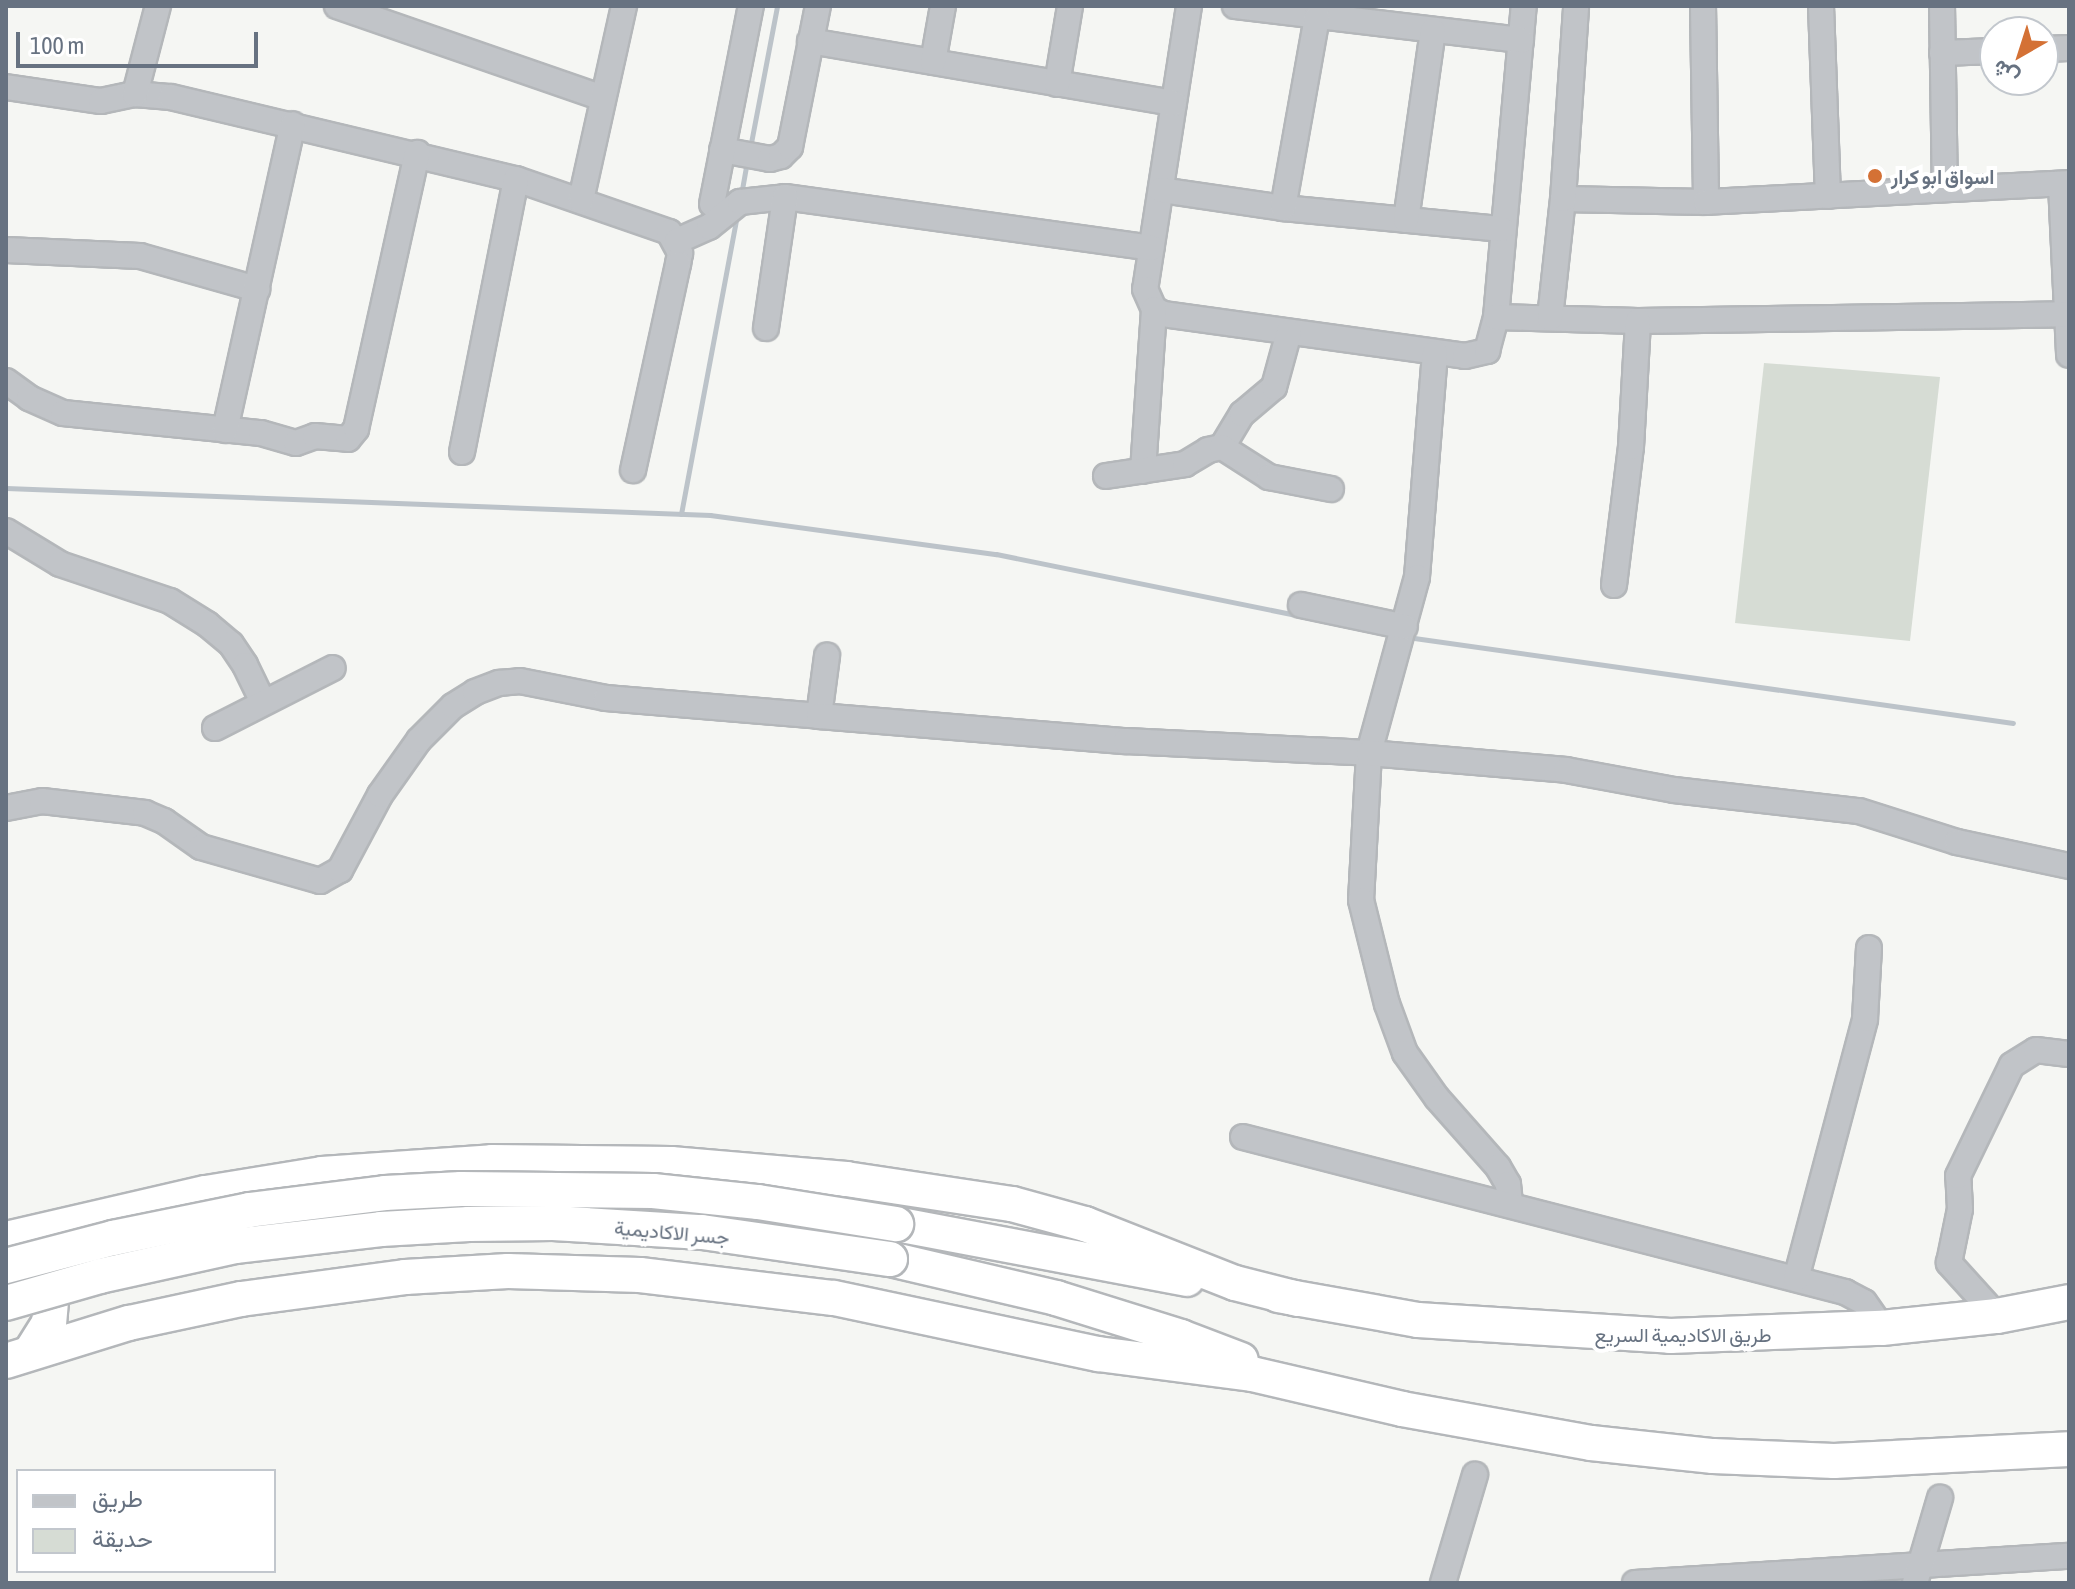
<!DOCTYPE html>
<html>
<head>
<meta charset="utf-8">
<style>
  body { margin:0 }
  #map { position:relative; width:2075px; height:1589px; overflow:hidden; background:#f5f6f3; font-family:"Asap Condensed",Vazirmatn,sans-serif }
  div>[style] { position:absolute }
  .green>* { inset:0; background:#d6dcd4 }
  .stream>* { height:5px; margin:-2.5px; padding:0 2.5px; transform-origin:2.5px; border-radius:2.5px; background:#bcc3c9 }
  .roads { filter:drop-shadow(2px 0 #b4b7ba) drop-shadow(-2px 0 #b4b7ba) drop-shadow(0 2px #b4b7ba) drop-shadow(0 -2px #b4b7ba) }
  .minor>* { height:24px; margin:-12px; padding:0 12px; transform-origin:12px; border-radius:12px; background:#c1c4c8 }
  .highway>* { height:34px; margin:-17px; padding:0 17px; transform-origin:17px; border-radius:17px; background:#fff }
  .bridges { filter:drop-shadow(2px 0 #b4b7ba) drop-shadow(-2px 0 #b4b7ba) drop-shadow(0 2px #b4b7ba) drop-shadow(0 -2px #b4b7ba) }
  .highway-bridge>* { height:34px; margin:-17px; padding:0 17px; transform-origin:17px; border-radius:17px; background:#fff }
  .dots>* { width:22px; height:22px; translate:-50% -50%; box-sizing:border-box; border:4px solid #fff; border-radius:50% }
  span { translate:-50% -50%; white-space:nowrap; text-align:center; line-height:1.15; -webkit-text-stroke:8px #fff; paint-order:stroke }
  .poi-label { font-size:20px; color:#677281; font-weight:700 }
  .left { translate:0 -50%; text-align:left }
  .street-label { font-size:20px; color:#677281 }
  .frame { position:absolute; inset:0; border:8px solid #677281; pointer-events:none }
  .legend { position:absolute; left:16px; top:1469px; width:260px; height:104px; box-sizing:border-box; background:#fff; border:2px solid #c2c7cd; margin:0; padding:10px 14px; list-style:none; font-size:24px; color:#677281 }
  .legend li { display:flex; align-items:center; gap:16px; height:40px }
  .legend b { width:40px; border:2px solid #c2c7cd }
  .north { position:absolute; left:1979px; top:16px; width:80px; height:80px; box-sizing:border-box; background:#fff; border:2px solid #c2c7cd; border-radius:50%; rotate:219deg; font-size:22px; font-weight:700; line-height:32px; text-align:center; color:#677281 }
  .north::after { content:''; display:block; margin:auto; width:28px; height:36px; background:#d47135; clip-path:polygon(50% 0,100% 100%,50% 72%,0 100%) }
  .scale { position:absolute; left:16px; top:32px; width:242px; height:36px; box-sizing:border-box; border:4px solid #677281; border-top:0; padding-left:10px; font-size:24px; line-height:28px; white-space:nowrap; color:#677281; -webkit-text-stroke:6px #fff; paint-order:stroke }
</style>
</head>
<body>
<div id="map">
  <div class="green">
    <div style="clip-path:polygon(1764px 363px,1940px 377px,1910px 641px,1735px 623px)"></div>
  </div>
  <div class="stream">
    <div style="left:750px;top:148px;width:145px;rotate:-79.2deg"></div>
    <div style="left:741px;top:195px;width:35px;rotate:-80deg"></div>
    <div style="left:6px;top:488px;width:705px;rotate:2.2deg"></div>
    <div style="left:710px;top:515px;width:289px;rotate:7.8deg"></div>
    <div style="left:996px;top:554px;width:310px;rotate:11.5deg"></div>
    <div style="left:681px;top:514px;width:303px;rotate:-79.4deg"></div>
    <div style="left:1407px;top:637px;width:612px;rotate:8.08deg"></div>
  </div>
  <div class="roads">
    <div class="minor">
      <div style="left:337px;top:6px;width:281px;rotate:19.1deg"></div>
      <div style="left:1189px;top:6px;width:286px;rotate:98.8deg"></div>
      <div style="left:1145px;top:289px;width:22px;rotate:66deg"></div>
      <div style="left:1154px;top:309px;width:10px;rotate:29deg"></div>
      <div style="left:1163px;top:314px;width:305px;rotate:7.9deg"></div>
      <div style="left:1465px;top:356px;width:23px;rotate:-13deg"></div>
      <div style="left:1487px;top:351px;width:35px;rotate:-75deg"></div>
      <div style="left:1496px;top:317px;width:312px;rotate:-84.9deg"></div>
      <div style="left:1235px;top:6px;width:288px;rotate:6.8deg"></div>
      <div style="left:1703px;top:6px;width:196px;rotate:89.1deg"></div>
      <div style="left:1821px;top:6px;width:190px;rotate:87.9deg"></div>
      <div style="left:1942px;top:6px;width:183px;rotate:89.1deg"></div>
      <div style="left:810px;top:41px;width:369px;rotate:9.7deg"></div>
      <div style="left:2043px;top:49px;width:26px;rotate:-2deg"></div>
      <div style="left:1942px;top:53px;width:53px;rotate:-2.2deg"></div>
      <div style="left:933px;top:62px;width:57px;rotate:-79.9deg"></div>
      <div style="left:1057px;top:84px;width:79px;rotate:-80.5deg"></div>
      <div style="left:6px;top:87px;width:96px;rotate:8.4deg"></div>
      <div style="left:101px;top:101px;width:35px;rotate:-12deg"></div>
      <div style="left:135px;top:94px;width:36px;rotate:5deg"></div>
      <div style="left:171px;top:97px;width:355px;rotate:13.4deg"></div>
      <div style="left:516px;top:179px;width:162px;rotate:19.1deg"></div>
      <div style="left:669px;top:232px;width:24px;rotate:62deg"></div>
      <div style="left:680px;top:253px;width:11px;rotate:100deg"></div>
      <div style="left:678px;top:264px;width:211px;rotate:102.3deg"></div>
      <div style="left:135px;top:94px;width:91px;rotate:-75.4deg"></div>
      <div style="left:722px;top:150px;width:49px;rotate:10.6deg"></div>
      <div style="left:770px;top:159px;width:11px;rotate:-15deg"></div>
      <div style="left:781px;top:156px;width:13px;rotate:-45deg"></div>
      <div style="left:790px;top:147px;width:144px;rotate:-78.8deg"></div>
      <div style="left:2061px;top:184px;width:171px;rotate:87.3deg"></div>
      <div style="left:1161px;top:190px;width:123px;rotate:8.4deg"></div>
      <div style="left:1283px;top:208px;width:220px;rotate:5.5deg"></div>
      <div style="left:1563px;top:199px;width:143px;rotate:1.2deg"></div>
      <div style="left:1706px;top:202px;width:363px;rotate:-3deg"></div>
      <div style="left:581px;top:200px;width:199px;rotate:-77.5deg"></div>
      <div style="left:712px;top:204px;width:202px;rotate:-78.9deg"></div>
      <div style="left:1283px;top:208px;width:194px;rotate:-79.9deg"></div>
      <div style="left:1406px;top:220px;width:191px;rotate:-81.9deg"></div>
      <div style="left:677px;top:241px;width:35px;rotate:-24deg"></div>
      <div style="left:709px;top:227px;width:40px;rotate:-39deg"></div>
      <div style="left:740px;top:202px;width:45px;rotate:-6.3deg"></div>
      <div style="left:785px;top:197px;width:370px;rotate:7.9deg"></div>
      <div style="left:6px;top:250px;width:134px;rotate:2.6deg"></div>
      <div style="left:140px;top:256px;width:122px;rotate:15.8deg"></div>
      <div style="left:1496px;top:317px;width:142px;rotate:1.6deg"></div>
      <div style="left:1638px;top:321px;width:429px;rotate:-0.9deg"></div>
      <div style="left:1550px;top:318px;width:120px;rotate:-83.8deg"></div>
      <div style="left:1563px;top:199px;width:193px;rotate:-86.1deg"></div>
      <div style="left:766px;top:328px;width:132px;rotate:-81.7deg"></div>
      <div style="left:1435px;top:353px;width:225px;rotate:94.6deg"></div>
      <div style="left:1417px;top:577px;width:182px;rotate:105.3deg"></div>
      <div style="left:1369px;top:753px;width:147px;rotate:93.1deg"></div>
      <div style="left:1361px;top:900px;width:107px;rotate:76deg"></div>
      <div style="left:1387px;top:1004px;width:52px;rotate:69.8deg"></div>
      <div style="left:1405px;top:1053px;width:55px;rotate:54.6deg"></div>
      <div style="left:1437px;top:1098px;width:92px;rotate:48.5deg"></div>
      <div style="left:1498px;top:1167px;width:20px;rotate:60deg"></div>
      <div style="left:1508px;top:1184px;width:19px;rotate:84deg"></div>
      <div style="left:6px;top:381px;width:29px;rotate:36deg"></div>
      <div style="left:29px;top:398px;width:37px;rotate:24deg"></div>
      <div style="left:63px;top:413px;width:199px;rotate:5.8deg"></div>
      <div style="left:261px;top:433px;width:36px;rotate:16deg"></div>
      <div style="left:296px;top:443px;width:20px;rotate:-20deg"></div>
      <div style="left:315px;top:436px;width:33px;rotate:5deg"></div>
      <div style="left:348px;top:439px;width:13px;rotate:-51deg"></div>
      <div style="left:356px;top:429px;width:283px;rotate:-77.5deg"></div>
      <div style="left:225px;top:430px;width:313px;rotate:-77.5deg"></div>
      <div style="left:1222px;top:447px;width:39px;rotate:-59deg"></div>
      <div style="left:1242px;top:414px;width:42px;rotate:-40.2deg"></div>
      <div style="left:1274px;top:387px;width:57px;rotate:-74.7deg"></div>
      <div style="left:462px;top:452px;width:278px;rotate:-78.8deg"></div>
      <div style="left:1143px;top:471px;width:162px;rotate:-86.1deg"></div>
      <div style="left:1106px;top:476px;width:80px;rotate:-8.6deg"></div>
      <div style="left:1185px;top:464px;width:27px;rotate:-31deg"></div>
      <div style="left:1208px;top:450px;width:14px;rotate:-12deg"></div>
      <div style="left:1222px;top:447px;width:56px;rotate:32.6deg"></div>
      <div style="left:1269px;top:477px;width:63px;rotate:11deg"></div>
      <div style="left:6px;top:531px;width:63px;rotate:31.4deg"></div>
      <div style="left:60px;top:564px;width:116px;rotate:18.6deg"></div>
      <div style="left:170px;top:601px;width:44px;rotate:31.9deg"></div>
      <div style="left:207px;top:624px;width:31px;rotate:40deg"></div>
      <div style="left:231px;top:644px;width:25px;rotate:56deg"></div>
      <div style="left:245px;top:665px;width:41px;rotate:64.1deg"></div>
      <div style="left:1614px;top:585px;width:139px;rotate:-83deg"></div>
      <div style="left:1631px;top:447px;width:126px;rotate:-86.8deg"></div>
      <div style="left:1301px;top:605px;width:106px;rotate:11.9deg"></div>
      <div style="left:819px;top:716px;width:61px;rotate:-82.4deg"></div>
      <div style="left:215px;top:728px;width:132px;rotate:-27deg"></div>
      <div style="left:6px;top:808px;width:37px;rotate:-11deg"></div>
      <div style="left:42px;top:801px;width:104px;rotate:6.6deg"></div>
      <div style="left:145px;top:813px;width:21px;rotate:23deg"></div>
      <div style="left:164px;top:821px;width:45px;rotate:35.1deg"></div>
      <div style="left:201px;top:847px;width:124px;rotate:15.9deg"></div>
      <div style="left:320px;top:881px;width:23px;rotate:-29deg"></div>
      <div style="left:340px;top:870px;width:85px;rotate:-61.9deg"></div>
      <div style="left:380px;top:795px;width:67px;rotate:-54.7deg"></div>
      <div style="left:419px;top:740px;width:48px;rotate:-45deg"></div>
      <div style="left:453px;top:706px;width:26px;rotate:-32deg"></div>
      <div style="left:475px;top:692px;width:26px;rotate:-21deg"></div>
      <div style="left:499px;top:683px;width:21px;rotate:-5deg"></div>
      <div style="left:520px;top:681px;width:88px;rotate:11.2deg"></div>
      <div style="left:606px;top:698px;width:214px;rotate:4.8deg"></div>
      <div style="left:819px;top:716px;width:308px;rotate:4.7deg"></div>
      <div style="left:1126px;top:741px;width:243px;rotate:2.8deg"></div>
      <div style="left:1369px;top:753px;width:198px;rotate:4.9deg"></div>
      <div style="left:1566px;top:770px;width:110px;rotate:10.5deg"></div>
      <div style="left:1674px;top:790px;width:186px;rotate:6.5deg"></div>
      <div style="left:1859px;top:811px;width:103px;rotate:17.6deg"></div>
      <div style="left:1957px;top:842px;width:115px;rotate:12.1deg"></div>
      <div style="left:1243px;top:1137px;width:622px;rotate:14.44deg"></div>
      <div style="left:1845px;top:1292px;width:21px;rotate:28deg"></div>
      <div style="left:1864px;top:1302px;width:32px;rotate:55deg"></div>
      <div style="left:1796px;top:1279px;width:269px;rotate:-75.1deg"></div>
      <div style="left:1865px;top:1019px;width:71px;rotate:-86.8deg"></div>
      <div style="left:1997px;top:1316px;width:72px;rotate:-132.2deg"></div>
      <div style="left:1949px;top:1263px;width:55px;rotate:-78.5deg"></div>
      <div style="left:1960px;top:1209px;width:33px;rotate:-93deg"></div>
      <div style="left:1958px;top:1176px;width:123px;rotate:-64.1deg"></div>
      <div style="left:2012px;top:1065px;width:28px;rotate:-32deg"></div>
      <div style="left:2036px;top:1050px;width:33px;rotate:7deg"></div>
      <div style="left:1443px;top:1583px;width:113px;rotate:-73.5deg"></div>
      <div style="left:1635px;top:1583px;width:435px;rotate:-3.6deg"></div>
      <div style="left:1915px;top:1583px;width:89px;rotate:-73.6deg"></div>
    </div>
    <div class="highway">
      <div style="left:896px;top:1224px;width:296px;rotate:10.7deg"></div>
      <div style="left:17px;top:1237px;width:32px;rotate:44deg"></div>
      <div style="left:40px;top:1259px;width:33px;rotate:69deg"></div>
      <div style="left:52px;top:1290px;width:33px;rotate:95deg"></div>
      <div style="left:49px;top:1323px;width:34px;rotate:122deg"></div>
      <div style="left:6px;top:1239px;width:205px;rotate:-13deg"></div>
      <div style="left:206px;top:1193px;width:118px;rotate:-9.3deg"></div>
      <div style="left:322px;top:1174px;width:170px;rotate:-4deg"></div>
      <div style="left:492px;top:1162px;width:179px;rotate:0.6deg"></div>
      <div style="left:671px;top:1164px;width:176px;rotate:4.9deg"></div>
      <div style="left:846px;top:1179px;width:168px;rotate:8.6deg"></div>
      <div style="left:1012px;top:1204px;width:76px;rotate:15.3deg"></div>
      <div style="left:1085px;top:1224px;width:161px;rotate:21.5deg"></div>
      <div style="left:1235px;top:1283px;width:65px;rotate:14.3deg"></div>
      <div style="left:890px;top:1259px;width:171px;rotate:13.2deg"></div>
      <div style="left:1056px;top:1298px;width:131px;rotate:17.3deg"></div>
      <div style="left:1181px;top:1337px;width:64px;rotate:21deg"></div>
      <div style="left:1278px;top:1295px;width:142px;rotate:10.1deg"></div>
      <div style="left:1418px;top:1320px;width:253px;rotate:3.6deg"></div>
      <div style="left:1670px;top:1336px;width:212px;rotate:-2.2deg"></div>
      <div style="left:1882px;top:1328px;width:116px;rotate:-6deg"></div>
      <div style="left:1997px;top:1316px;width:73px;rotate:-11deg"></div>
      <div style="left:6px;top:1361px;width:129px;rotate:-17.2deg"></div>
      <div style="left:129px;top:1323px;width:115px;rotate:-12.1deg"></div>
      <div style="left:241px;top:1299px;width:165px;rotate:-7.6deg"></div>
      <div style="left:405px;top:1277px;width:103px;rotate:-3.3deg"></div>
      <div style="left:508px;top:1271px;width:132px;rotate:1.7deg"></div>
      <div style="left:640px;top:1275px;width:195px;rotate:6.8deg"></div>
      <div style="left:834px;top:1298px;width:270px;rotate:12deg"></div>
      <div style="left:1098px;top:1354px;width:155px;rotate:7.4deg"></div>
      <div style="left:1252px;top:1374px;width:154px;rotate:13.1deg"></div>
      <div style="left:1402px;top:1409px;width:192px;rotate:10.2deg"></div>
      <div style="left:1591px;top:1443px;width:123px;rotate:6.1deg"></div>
      <div style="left:1713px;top:1456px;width:121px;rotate:2.4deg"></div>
      <div style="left:1834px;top:1461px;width:235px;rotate:-2.9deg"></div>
    </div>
  </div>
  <div class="bridges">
    <div class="highway-bridge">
      <div style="left:6px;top:1266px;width:111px;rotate:-14.7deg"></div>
      <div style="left:113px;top:1238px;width:139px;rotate:-11.6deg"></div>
      <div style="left:249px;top:1210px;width:137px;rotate:-7.1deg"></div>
      <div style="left:385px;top:1193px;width:76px;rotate:-3deg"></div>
      <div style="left:461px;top:1189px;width:192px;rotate:0.6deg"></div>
      <div style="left:653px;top:1191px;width:106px;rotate:6deg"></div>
      <div style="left:758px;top:1202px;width:140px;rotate:9.1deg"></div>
      <div style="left:6px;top:1303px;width:98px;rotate:-16deg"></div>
      <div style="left:100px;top:1276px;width:138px;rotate:-12.5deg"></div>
      <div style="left:235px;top:1246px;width:147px;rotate:-6.6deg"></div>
      <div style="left:381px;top:1229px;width:88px;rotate:-3.3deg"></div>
      <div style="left:469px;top:1224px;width:84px;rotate:-0.7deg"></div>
      <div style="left:553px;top:1223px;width:149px;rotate:3.5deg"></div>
      <div style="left:702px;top:1232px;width:190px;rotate:8.2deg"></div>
    </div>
  </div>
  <div class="dots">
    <div style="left:1875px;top:176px;background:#d47135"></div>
  </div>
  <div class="poi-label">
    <span class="left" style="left:1891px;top:176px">اسواق ابو كرار</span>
  </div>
  <div class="street-label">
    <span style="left:672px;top:1232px;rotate:5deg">جسر الاكاديمية</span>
    <span style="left:1683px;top:1334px">طريق الاكاديمية السريع</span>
  </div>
  <div class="frame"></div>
  <ul class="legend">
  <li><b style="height:10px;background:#c1c4c8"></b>طريق</li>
  <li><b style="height:22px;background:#d6dcd4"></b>حديقة</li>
  </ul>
  <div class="north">ش</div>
  <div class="scale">100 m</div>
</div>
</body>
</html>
